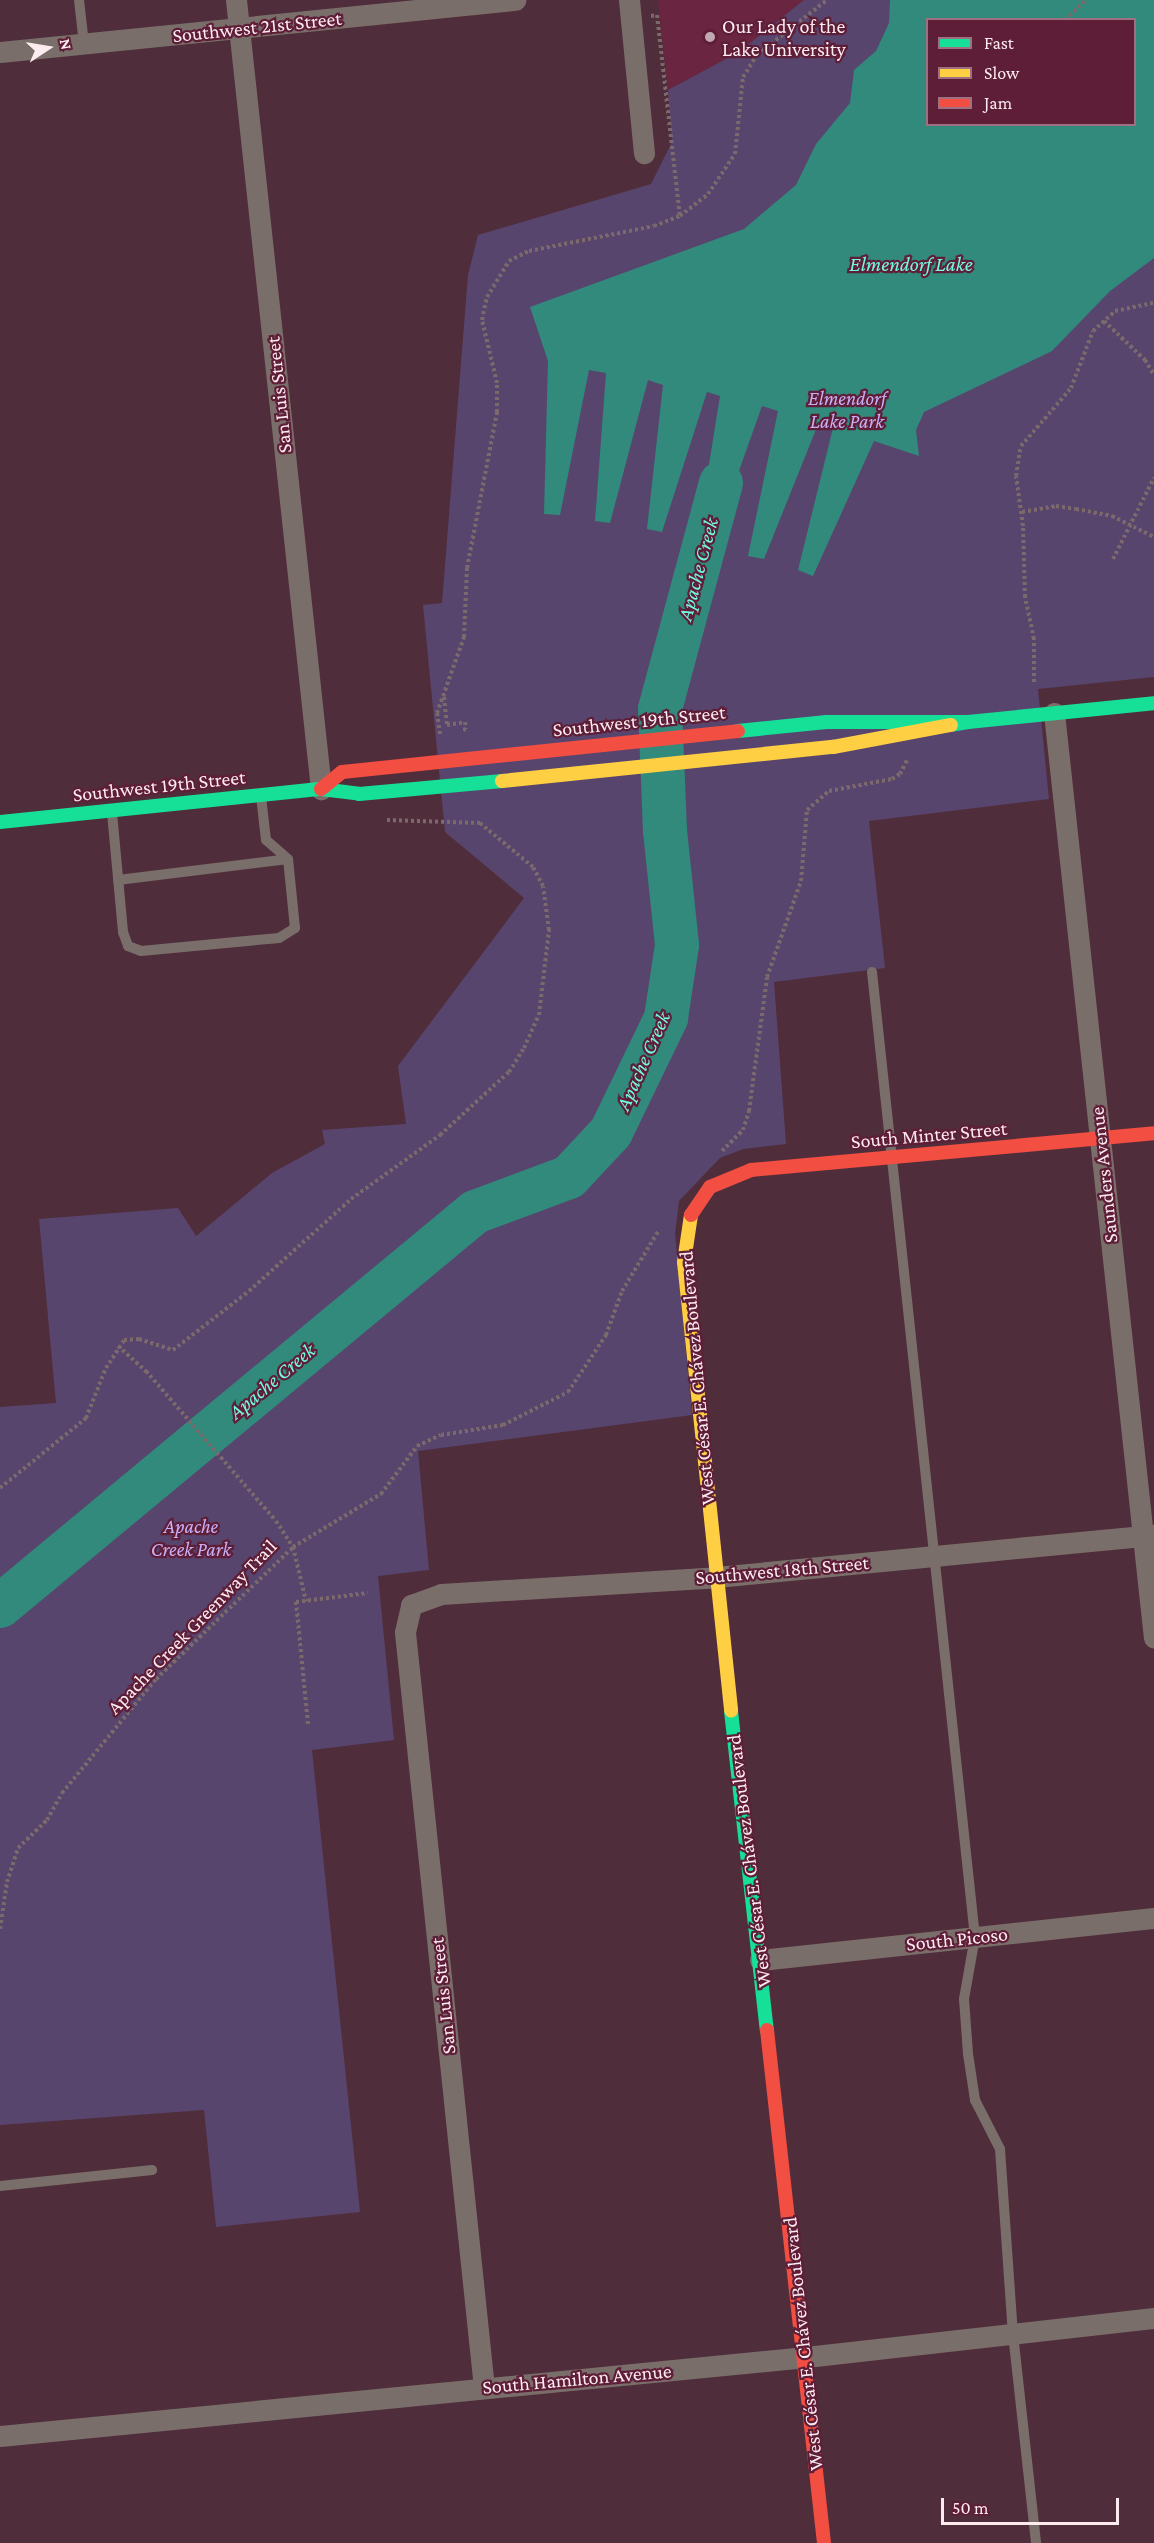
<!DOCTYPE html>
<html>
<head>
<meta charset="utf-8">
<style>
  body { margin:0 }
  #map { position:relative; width:1154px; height:2543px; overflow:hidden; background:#502d3b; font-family:"Crimson Pro",serif }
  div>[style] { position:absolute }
  .built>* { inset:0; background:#6a2641 }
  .green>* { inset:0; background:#58456e }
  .water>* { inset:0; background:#318a7c }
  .river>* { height:44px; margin:-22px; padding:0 22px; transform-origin:22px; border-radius:22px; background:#318a7c }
  .path>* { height:4px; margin-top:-2px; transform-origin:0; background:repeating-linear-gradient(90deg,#7c696c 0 3px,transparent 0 6px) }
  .lane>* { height:10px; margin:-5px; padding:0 5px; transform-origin:5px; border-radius:5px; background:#7a6e6a }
  .street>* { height:21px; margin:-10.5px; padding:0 10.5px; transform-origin:10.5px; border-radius:10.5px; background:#7a6e6a }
  .fast>* { height:14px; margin:-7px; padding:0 7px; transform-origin:7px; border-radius:7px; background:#16e098 }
  .slow>* { height:14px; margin:-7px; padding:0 7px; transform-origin:7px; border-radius:7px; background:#ffcf43 }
  .jam>* { height:14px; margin:-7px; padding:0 7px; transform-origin:7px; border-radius:7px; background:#f24e42 }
  .dots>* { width:16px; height:16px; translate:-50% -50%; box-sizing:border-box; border:3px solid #5f1e38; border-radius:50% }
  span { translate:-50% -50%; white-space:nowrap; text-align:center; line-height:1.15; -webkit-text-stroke:4.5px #5f1e38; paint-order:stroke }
  .poi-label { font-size:20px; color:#fcebef }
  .left { translate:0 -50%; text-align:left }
  .street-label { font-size:20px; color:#fcebef }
  .park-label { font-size:20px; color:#c7b0f6; font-style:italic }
  .water-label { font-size:21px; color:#72fbe1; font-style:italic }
  .legend { position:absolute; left:926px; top:18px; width:210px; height:108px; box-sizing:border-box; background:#5f1e38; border:2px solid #9e7081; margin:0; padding:8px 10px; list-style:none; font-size:18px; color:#fcebef }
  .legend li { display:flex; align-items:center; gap:12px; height:30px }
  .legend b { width:30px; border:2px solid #9e7081 }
  .north { position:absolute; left:18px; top:18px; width:60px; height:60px; -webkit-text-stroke:4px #5f1e38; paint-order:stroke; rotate:78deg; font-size:16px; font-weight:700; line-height:24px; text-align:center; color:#fcebef }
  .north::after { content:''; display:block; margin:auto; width:21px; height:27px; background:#fcebef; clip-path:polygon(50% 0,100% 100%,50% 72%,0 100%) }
  .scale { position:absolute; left:941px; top:2498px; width:178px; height:27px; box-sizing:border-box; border:3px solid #fcebef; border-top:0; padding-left:8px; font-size:18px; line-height:21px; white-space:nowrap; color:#fcebef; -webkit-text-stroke:4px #5f1e38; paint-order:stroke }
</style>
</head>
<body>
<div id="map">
  <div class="built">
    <div style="clip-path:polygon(658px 0,804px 0,739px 52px,668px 90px)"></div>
  </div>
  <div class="green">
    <div style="clip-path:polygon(evenodd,804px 0,1154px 0,1154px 677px,1038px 689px,1049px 799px,869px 821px,885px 968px,774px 982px,786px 1144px,743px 1149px,720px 1158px,679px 1201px,675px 1234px,692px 1415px,418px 1451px,429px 1570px,378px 1576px,394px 1740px,312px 1750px,360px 2212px,216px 2227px,204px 2110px,0 2125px,0 1407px,56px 1403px,39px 1219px,178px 1208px,196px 1236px,272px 1173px,325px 1144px,322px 1130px,406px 1124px,398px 1066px,524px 898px,445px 832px,423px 605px,442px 603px,468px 275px,478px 235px,651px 184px,672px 142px,668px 90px,739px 52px,804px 0,928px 20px,1134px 20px,1134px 124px,928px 124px,928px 20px)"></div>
  </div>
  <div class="water">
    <div style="clip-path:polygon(evenodd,890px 0,1154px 0,1154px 258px,1110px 291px,1052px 351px,924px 412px,916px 430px,919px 456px,874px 441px,813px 576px,798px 570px,833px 428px,819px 422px,764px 559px,748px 556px,778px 411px,762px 406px,713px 544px,704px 542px,697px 539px,720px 396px,707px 392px,662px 532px,647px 529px,663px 385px,648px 380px,610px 523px,595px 521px,606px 373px,589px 370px,560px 515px,544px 514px,548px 361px,530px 307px,744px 229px,796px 185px,816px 144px,850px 103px,854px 70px,876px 51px,889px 23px,890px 0,928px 20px,1134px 20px,1134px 124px,928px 124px,928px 20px)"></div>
  </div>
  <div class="river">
    <div style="left:0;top:1606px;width:617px;rotate:-39.67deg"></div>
    <div style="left:475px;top:1212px;width:100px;rotate:-20.4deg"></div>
    <div style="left:569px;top:1177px;width:62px;rotate:-47deg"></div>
    <div style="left:611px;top:1132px;width:127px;rotate:-64.2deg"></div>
    <div style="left:666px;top:1018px;width:74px;rotate:-81.4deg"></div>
    <div style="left:677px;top:945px;width:115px;rotate:-96deg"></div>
    <div style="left:665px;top:831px;width:122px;rotate:-92.3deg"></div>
    <div style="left:660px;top:709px;width:234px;rotate:-74.9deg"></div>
  </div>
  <div class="path">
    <div style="left:651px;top:16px;width:6px;rotate:-9deg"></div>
    <div style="left:657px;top:15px;width:202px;rotate:83.5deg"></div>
    <div style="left:1065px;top:20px;width:29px;rotate:-44deg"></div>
    <div style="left:1104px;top:321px;width:57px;rotate:43.6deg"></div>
    <div style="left:1145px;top:360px;width:17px;rotate:59deg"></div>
    <div style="left:1022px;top:512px;width:35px;rotate:-10deg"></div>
    <div style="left:1056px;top:506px;width:20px;rotate:9deg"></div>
    <div style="left:1076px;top:509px;width:37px;rotate:11deg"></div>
    <div style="left:1112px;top:516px;width:47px;rotate:26.6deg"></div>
    <div style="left:1113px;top:559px;width:91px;rotate:-63.2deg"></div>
    <div style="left:1034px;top:682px;width:43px;rotate:-90deg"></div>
    <div style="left:1034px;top:639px;width:43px;rotate:-102.1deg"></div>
    <div style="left:1025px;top:597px;width:71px;rotate:-91.6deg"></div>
    <div style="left:1023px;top:526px;width:50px;rotate:-98deg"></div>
    <div style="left:1016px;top:476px;width:30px;rotate:-81deg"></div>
    <div style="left:1021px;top:446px;width:77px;rotate:-49.2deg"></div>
    <div style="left:1071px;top:388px;width:61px;rotate:-68.9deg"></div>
    <div style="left:1093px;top:331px;width:30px;rotate:-42deg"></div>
    <div style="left:1115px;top:311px;width:40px;rotate:-12deg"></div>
    <div style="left:444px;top:697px;width:28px;rotate:84deg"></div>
    <div style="left:447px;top:725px;width:18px;rotate:-9deg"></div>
    <div style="left:465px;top:722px;width:7px;rotate:82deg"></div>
    <div style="left:466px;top:729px;width:4px;rotate:166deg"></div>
    <div style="left:440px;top:734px;width:21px;rotate:-98deg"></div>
    <div style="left:437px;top:713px;width:81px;rotate:-70.4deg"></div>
    <div style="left:464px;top:637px;width:69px;rotate:-87.5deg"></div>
    <div style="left:467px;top:568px;width:159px;rotate:-79.1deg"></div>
    <div style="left:497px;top:412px;width:29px;rotate:-90deg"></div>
    <div style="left:497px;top:383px;width:65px;rotate:-103.4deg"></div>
    <div style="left:482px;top:320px;width:24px;rotate:-78deg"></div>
    <div style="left:487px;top:297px;width:42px;rotate:-58.6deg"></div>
    <div style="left:509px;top:261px;width:22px;rotate:-27deg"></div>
    <div style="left:529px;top:251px;width:127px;rotate:-11.3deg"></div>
    <div style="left:654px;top:226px;width:28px;rotate:-21deg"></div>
    <div style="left:680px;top:216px;width:36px;rotate:-38deg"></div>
    <div style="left:708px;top:194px;width:48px;rotate:-56deg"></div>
    <div style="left:735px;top:154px;width:77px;rotate:-84.1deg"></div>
    <div style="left:743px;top:77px;width:26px;rotate:-58deg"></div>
    <div style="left:757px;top:55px;width:89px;rotate:-38.2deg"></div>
    <div style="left:722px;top:1151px;width:30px;rotate:-45deg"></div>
    <div style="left:743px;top:1130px;width:20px;rotate:-72deg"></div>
    <div style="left:749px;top:1111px;width:135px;rotate:-82.3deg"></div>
    <div style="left:767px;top:977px;width:102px;rotate:-70.5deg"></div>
    <div style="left:801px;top:881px;width:71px;rotate:-85.2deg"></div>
    <div style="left:807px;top:810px;width:29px;rotate:-41deg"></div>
    <div style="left:829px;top:791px;width:64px;rotate:-10.8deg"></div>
    <div style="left:892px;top:779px;width:9px;rotate:-32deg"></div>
    <div style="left:900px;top:774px;width:16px;rotate:-63deg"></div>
    <div style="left:118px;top:1346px;width:38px;rotate:42deg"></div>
    <div style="left:146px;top:1371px;width:198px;rotate:49.1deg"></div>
    <div style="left:276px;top:1521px;width:31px;rotate:57deg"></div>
    <div style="left:293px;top:1547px;width:56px;rotate:76.5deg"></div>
    <div style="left:0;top:1488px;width:111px;rotate:-39.1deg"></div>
    <div style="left:86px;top:1418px;width:54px;rotate:-68.2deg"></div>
    <div style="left:106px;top:1368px;width:33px;rotate:-57deg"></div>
    <div style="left:124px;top:1340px;width:15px;rotate:-4deg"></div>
    <div style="left:139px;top:1339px;width:36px;rotate:18deg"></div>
    <div style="left:173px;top:1350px;width:96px;rotate:-37.8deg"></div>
    <div style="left:249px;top:1291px;width:137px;rotate:-42deg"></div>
    <div style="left:351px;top:1199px;width:110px;rotate:-35.7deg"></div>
    <div style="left:440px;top:1135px;width:93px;rotate:-42.4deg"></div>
    <div style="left:509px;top:1072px;width:28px;rotate:-58deg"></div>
    <div style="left:524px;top:1048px;width:36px;rotate:-66deg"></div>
    <div style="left:539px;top:1015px;width:86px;rotate:-83.3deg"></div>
    <div style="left:549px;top:930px;width:44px;rotate:-97.8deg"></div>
    <div style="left:543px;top:886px;width:21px;rotate:-118deg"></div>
    <div style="left:533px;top:867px;width:69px;rotate:-140.3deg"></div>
    <div style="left:480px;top:823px;width:93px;rotate:-178.2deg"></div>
    <div style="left:308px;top:1724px;width:123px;rotate:-95.6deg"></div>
    <div style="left:296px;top:1602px;width:72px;rotate:-7.2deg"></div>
    <div style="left:0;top:1929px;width:48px;rotate:-81.5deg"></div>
    <div style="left:7px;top:1882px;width:36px;rotate:-72deg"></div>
    <div style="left:18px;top:1848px;width:40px;rotate:-44deg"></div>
    <div style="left:47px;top:1820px;width:31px;rotate:-61deg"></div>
    <div style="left:62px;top:1793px;width:148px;rotate:-50.5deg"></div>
    <div style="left:156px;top:1679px;width:190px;rotate:-43.9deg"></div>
    <div style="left:293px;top:1547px;width:103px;rotate:-31.1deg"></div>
    <div style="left:381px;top:1494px;width:60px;rotate:-53.1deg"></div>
    <div style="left:417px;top:1446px;width:26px;rotate:-25deg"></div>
    <div style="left:441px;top:1435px;width:63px;rotate:-9.2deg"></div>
    <div style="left:503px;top:1425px;width:73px;rotate:-26.9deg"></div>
    <div style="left:568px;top:1392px;width:69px;rotate:-56.3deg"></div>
    <div style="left:606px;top:1335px;width:47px;rotate:-70deg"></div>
    <div style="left:622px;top:1291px;width:71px;rotate:-58.8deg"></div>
  </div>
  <div class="lane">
    <div style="left:79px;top:0;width:44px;rotate:83.5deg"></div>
    <div style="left:112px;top:813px;width:120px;rotate:84.7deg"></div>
    <div style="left:123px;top:932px;width:15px;rotate:70deg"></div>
    <div style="left:128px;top:946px;width:14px;rotate:21deg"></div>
    <div style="left:141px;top:951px;width:139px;rotate:-5.4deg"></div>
    <div style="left:279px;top:938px;width:19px;rotate:-32deg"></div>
    <div style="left:295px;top:928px;width:69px;rotate:-95.8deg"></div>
    <div style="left:288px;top:859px;width:29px;rotate:-139deg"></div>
    <div style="left:266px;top:840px;width:44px;rotate:-96.5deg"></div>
    <div style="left:118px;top:880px;width:171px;rotate:-7deg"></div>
    <div style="left:872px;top:972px;width:970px;rotate:83.91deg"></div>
    <div style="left:975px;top:1937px;width:63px;rotate:100.1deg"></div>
    <div style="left:964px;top:1999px;width:55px;rotate:85.8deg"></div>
    <div style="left:968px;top:2054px;width:47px;rotate:81.3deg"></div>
    <div style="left:975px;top:2100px;width:55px;rotate:63deg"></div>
    <div style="left:1000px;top:2149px;width:185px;rotate:86deg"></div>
    <div style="left:1013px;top:2334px;width:210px;rotate:83.7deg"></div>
    <div style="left:0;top:2186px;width:153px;rotate:-6deg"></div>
  </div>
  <div class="street">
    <div style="left:236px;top:0;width:794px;rotate:83.85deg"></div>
    <div style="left:629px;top:0;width:154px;rotate:84.4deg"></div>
    <div style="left:0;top:52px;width:518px;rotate:-5.77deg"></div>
    <div style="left:1054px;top:713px;width:930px;rotate:83.83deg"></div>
    <div style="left:760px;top:1960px;width:396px;rotate:-6.1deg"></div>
    <div style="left:484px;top:2388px;width:760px;rotate:-95.97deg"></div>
    <div style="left:405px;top:1632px;width:28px;rotate:-77deg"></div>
    <div style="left:411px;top:1605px;width:32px;rotate:-20deg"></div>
    <div style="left:441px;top:1594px;width:276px;rotate:-3.5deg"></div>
    <div style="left:716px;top:1577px;width:440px;rotate:-5.5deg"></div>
    <div style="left:0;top:2436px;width:810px;rotate:-5.6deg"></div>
    <div style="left:806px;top:2357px;width:350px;rotate:-6.4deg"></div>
  </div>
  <div class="fast">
    <div style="left:968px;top:722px;width:187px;rotate:-5.8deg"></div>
    <div style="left:738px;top:731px;width:89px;rotate:-5.8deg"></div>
    <div style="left:827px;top:722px;width:141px"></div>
    <div style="left:968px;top:722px;width:17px;rotate:170deg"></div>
    <div style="left:0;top:822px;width:323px;rotate:-5.9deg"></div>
    <div style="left:321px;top:789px;width:38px;rotate:7deg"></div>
    <div style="left:359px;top:794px;width:144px;rotate:-5.2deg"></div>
    <div style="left:731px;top:1711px;width:321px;rotate:83.6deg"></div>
  </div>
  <div class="slow">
    <div style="left:502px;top:781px;width:333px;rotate:-5.9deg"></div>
    <div style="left:833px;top:747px;width:120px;rotate:-10.6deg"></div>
    <div style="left:691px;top:1215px;width:48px;rotate:98.5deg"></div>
    <div style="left:684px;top:1262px;width:451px;rotate:84deg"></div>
  </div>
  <div class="jam">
    <div style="left:321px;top:789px;width:27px;rotate:-39deg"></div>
    <div style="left:342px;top:772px;width:398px;rotate:-5.9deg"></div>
    <div style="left:691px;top:1215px;width:34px;rotate:-56deg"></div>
    <div style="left:710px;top:1187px;width:44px;rotate:-22.5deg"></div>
    <div style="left:751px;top:1170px;width:405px;rotate:-5.2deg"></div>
    <div style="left:767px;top:2030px;width:516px;rotate:83.66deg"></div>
  </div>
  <div class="dots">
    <div style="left:710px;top:37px;background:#c0a8b0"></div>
  </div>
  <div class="poi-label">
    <span class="left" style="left:722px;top:38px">Our Lady of the<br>Lake University</span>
  </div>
  <div class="street-label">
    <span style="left:257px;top:27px;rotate:-6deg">Southwest 21st Street</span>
    <span style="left:279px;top:395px;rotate:-96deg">San Luis Street</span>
    <span style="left:639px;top:721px;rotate:-6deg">Southwest 19th Street</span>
    <span style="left:159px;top:786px;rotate:-6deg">Southwest 19th Street</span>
    <span style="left:929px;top:1135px;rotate:-5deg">South Minter Street</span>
    <span style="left:1104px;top:1175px;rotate:-96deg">Saunders Avenue</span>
    <span style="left:697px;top:1378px;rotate:-95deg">West César E. Chávez Boulevard</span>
    <span style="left:782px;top:1570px;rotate:-5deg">Southwest 18th Street</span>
    <span style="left:192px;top:1627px;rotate:-46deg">Apache Creek Greenway Trail</span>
    <span style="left:749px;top:1861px;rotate:-97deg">West César E. Chávez Boulevard</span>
    <span style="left:957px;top:1939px;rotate:-6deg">South Picoso</span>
    <span style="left:443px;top:1996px;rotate:-96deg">San Luis Street</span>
    <span style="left:803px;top:2344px;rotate:-96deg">West César E. Chávez Boulevard</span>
    <span style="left:577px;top:2379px;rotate:-5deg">South Hamilton Avenue</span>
  </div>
  <div class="park-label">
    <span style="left:847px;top:410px">Elmendorf<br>Lake Park</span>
    <span style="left:191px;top:1538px">Apache<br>Creek Park</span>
  </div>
  <div class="water-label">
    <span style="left:911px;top:264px">Elmendorf Lake</span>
    <span style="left:698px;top:569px;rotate:-75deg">Apache Creek</span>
    <span style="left:643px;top:1061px;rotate:-66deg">Apache Creek</span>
    <span style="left:272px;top:1381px;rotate:-40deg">Apache Creek</span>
  </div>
  <ul class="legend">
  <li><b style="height:8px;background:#16e098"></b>Fast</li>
  <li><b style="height:8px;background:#ffcf43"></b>Slow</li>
  <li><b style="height:8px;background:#f24e42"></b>Jam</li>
  </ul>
  <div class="north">N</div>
  <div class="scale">50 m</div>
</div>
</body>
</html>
